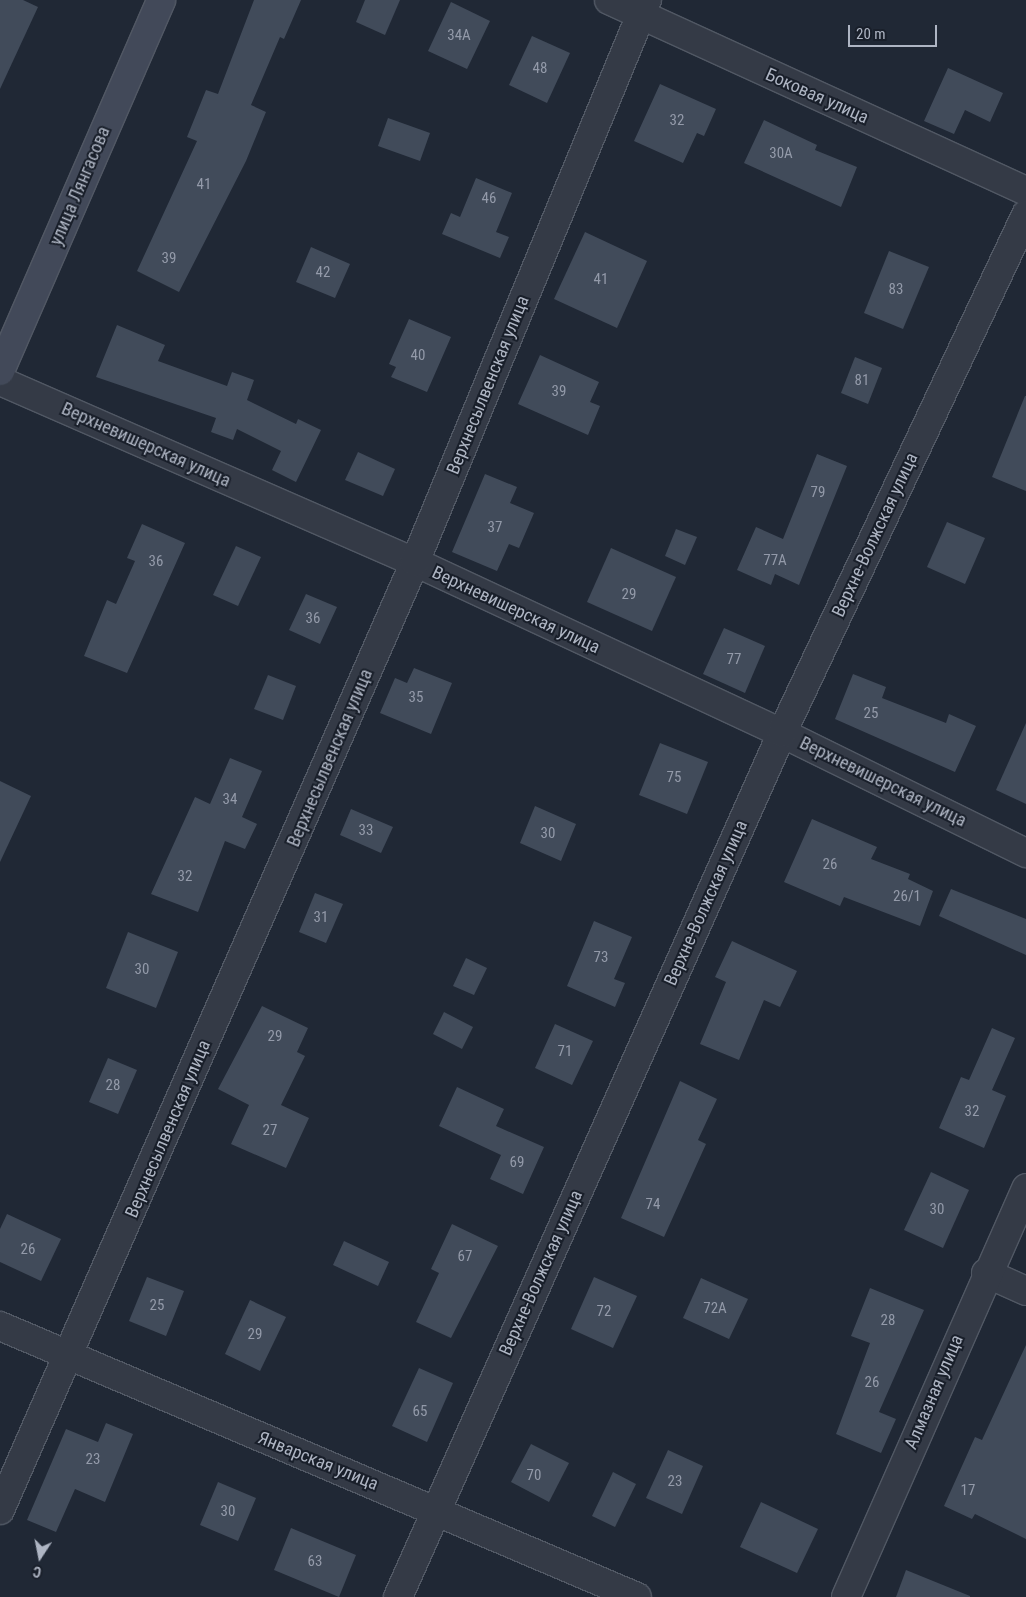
<!DOCTYPE html>
<html>
<head>
<meta charset="utf-8">
<style>
  body { margin:0 }
  #map { position:relative; width:1026px; height:1597px; overflow:hidden; background:#202835; font-family:"Roboto Condensed",sans-serif }
  div>[style] { position:absolute }
  .building>* { inset:0; background:#414b5a }
  .roads { filter:drop-shadow(1px 0 #515864) drop-shadow(-1px 0 #515864) drop-shadow(0 1px #515864) drop-shadow(0 -1px #515864) }
  .street>* { height:28px; margin:-14px; padding:0 14px; transform-origin:14px; border-radius:14px; background:#343a46 }
  .secondary>* { height:28px; margin:-14px; padding:0 14px; transform-origin:14px; border-radius:14px; background:#424959 }
  span { translate:-50% -50%; white-space:nowrap; text-align:center; line-height:1.15; -webkit-text-stroke:4px #191f2a; paint-order:stroke }
  .number-label { font-size:15px; color:#939aa9 }
  .number-label span { -webkit-text-stroke-width:0 }
  .street-label { font-size:18px; color:#aeb5c3 }
  .north { position:absolute; left:15px; top:1532px; width:50px; height:50px; -webkit-text-stroke:4px #191f2a; paint-order:stroke; rotate:191deg; font-size:14px; font-weight:700; line-height:20px; text-align:center; color:#aeb5c3 }
  .north::after { content:''; display:block; margin:auto; width:18px; height:22px; background:#aeb5c3; clip-path:polygon(50% 0,100% 100%,50% 72%,0 100%) }
  .scale { position:absolute; left:848px; top:25px; width:89px; height:22px; box-sizing:border-box; border:2px solid #aeb5c3; border-top:0; padding-left:6px; font-size:15px; line-height:18px; white-space:nowrap; color:#aeb5c3; -webkit-text-stroke:4px #191f2a; paint-order:stroke }
</style>
</head>
<body>
<div id="map">
  <div class="building">
    <div style="clip-path:polygon(0 0,23px 0,38px 7px,0 89px)"></div>
    <div style="clip-path:polygon(254px 0,301px 0,284px 39px,280px 37px,251px 105px,266px 112px,246px 161px,179px 292px,137px 271px,197px 141px,187px 137px,206px 90px,218px 94px)"></div>
    <div style="clip-path:polygon(365px 0,400px 0,385px 35px,356px 22px)"></div>
    <div style="clip-path:polygon(451px 2px,490px 21px,467px 69px,428px 51px)"></div>
    <div style="clip-path:polygon(532px 36px,570px 53px,547px 103px,509px 85px)"></div>
    <div style="clip-path:polygon(948px 68px,1003px 93px,990px 122px,965px 110px,954px 134px,924px 121px)"></div>
    <div style="clip-path:polygon(660px 84px,716px 109px,704px 136px,697px 133px,683px 163px,634px 141px)"></div>
    <div style="clip-path:polygon(388px 118px,430px 133px,420px 161px,378px 146px)"></div>
    <div style="clip-path:polygon(764px 120px,817px 145px,815px 150px,857px 167px,841px 207px,744px 163px)"></div>
    <div style="clip-path:polygon(476px 178px,512px 193px,496px 232px,509px 237px,500px 258px,442px 234px,451px 213px,460px 217px)"></div>
    <div style="clip-path:polygon(585px 232px,647px 261px,617px 328px,554px 299px)"></div>
    <div style="clip-path:polygon(311px 247px,350px 264px,335px 298px,296px 282px)"></div>
    <div style="clip-path:polygon(889px 251px,929px 267px,903px 329px,864px 313px)"></div>
    <div style="clip-path:polygon(409px 319px,451px 337px,427px 392px,391px 377px,396px 367px,389px 364px)"></div>
    <div style="clip-path:polygon(117px 325px,165px 345px,158px 361px,227px 386px,232px 372px,254px 380px,247px 400px,296px 424px,298px 419px,321px 430px,296px 482px,272px 470px,281px 451px,237px 429px,233px 440px,211px 432px,216px 418px,96px 377px)"></div>
    <div style="clip-path:polygon(540px 355px,599px 382px,590px 402px,600px 406px,588px 435px,518px 404px)"></div>
    <div style="clip-path:polygon(855px 357px,882px 368px,868px 404px,841px 393px)"></div>
    <div style="clip-path:polygon(1025px 396px,1026px 396px,1026px 491px,992px 477px)"></div>
    <div style="clip-path:polygon(358px 452px,395px 469px,383px 496px,345px 480px)"></div>
    <div style="clip-path:polygon(817px 454px,847px 466px,799px 585px,775px 574px,771px 585px,737px 570px,756px 527px,783px 539px)"></div>
    <div style="clip-path:polygon(485px 474px,517px 487px,510px 503px,534px 513px,519px 548px,509px 544px,497px 571px,452px 552px)"></div>
    <div style="clip-path:polygon(947px 522px,985px 538px,965px 584px,927px 567px)"></div>
    <div style="clip-path:polygon(142px 524px,185px 543px,127px 673px,84px 656px,107px 600px,116px 604px,135px 561px,127px 558px)"></div>
    <div style="clip-path:polygon(676px 529px,697px 537px,685px 565px,665px 556px)"></div>
    <div style="clip-path:polygon(236px 546px,261px 557px,238px 606px,213px 595px)"></div>
    <div style="clip-path:polygon(611px 548px,676px 577px,652px 631px,587px 602px)"></div>
    <div style="clip-path:polygon(306px 594px,337px 607px,320px 644px,289px 630px)"></div>
    <div style="clip-path:polygon(724px 628px,765px 646px,745px 693px,703px 674px)"></div>
    <div style="clip-path:polygon(414px 668px,452px 683px,431px 734px,380px 713px,395px 678px,407px 683px)"></div>
    <div style="clip-path:polygon(853px 674px,886px 687px,882px 698px,946px 723px,949px 714px,976px 726px,955px 772px,835px 719px)"></div>
    <div style="clip-path:polygon(268px 675px,296px 686px,283px 720px,254px 709px)"></div>
    <div style="clip-path:polygon(1026px 723px,1026px 804px,996px 790px)"></div>
    <div style="clip-path:polygon(660px 743px,708px 762px,687px 814px,639px 795px)"></div>
    <div style="clip-path:polygon(230px 758px,262px 771px,242px 817px,257px 824px,245px 849px,225px 841px,198px 912px,151px 894px,195px 797px,210px 804px)"></div>
    <div style="clip-path:polygon(0 781px,31px 796px,0 862px)"></div>
    <div style="clip-path:polygon(535px 806px,576px 824px,561px 861px,520px 843px)"></div>
    <div style="clip-path:polygon(351px 809px,393px 827px,381px 853px,340px 835px)"></div>
    <div style="clip-path:polygon(812px 819px,877px 847px,871px 859px,910px 874px,908px 879px,933px 891px,920px 926px,844px 897px,840px 906px,784px 882px)"></div>
    <div style="clip-path:polygon(951px 889px,1026px 919px,1026px 955px,939px 916px)"></div>
    <div style="clip-path:polygon(315px 893px,343px 904px,326px 943px,299px 932px)"></div>
    <div style="clip-path:polygon(594px 921px,632px 937px,614px 979px,625px 983px,615px 1007px,567px 986px)"></div>
    <div style="clip-path:polygon(128px 932px,178px 952px,156px 1008px,106px 988px)"></div>
    <div style="clip-path:polygon(732px 941px,797px 971px,780px 1007px,764px 1000px,739px 1060px,700px 1044px,726px 982px,715px 977px)"></div>
    <div style="clip-path:polygon(466px 958px,487px 968px,474px 995px,453px 986px)"></div>
    <div style="clip-path:polygon(262px 1006px,308px 1028px,297px 1052px,305px 1056px,281px 1105px,309px 1118px,286px 1168px,231px 1144px,249px 1105px,218px 1089px)"></div>
    <div style="clip-path:polygon(444px 1012px,473px 1027px,462px 1049px,433px 1034px)"></div>
    <div style="clip-path:polygon(555px 1024px,593px 1041px,572px 1085px,535px 1068px)"></div>
    <div style="clip-path:polygon(992px 1028px,1015px 1038px,992px 1090px,1006px 1096px,984px 1148px,939px 1128px,961px 1077px,969px 1080px)"></div>
    <div style="clip-path:polygon(108px 1058px,137px 1070px,118px 1114px,89px 1102px)"></div>
    <div style="clip-path:polygon(680px 1081px,717px 1099px,698px 1140px,706px 1144px,664px 1237px,621px 1218px)"></div>
    <div style="clip-path:polygon(457px 1087px,504px 1109px,496px 1126px,544px 1147px,523px 1194px,490px 1179px,501px 1155px,439px 1126px)"></div>
    <div style="clip-path:polygon(931px 1172px,969px 1190px,943px 1248px,904px 1230px)"></div>
    <div style="clip-path:polygon(7px 1214px,61px 1239px,41px 1281px,0 1262px,0 1229px)"></div>
    <div style="clip-path:polygon(452px 1224px,498px 1246px,451px 1338px,416px 1322px,439px 1273px,431px 1269px)"></div>
    <div style="clip-path:polygon(344px 1241px,389px 1262px,378px 1286px,333px 1265px)"></div>
    <div style="clip-path:polygon(147px 1277px,184px 1291px,166px 1336px,129px 1321px)"></div>
    <div style="clip-path:polygon(594px 1277px,637px 1296px,613px 1348px,571px 1329px)"></div>
    <div style="clip-path:polygon(701px 1278px,748px 1299px,729px 1339px,683px 1318px)"></div>
    <div style="clip-path:polygon(870px 1288px,924px 1310px,879px 1412px,896px 1419px,881px 1453px,836px 1434px,870px 1343px,851px 1336px)"></div>
    <div style="clip-path:polygon(250px 1300px,286px 1317px,260px 1371px,225px 1354px)"></div>
    <div style="clip-path:polygon(1026px 1345px,1026px 1539px,975px 1514px,972px 1519px,944px 1506px,975px 1437px,982px 1440px)"></div>
    <div style="clip-path:polygon(419px 1368px,453px 1383px,427px 1442px,392px 1426px)"></div>
    <div style="clip-path:polygon(106px 1423px,133px 1434px,105px 1502px,75px 1489px,56px 1532px,27px 1520px,66px 1429px,98px 1442px)"></div>
    <div style="clip-path:polygon(531px 1444px,569px 1463px,549px 1502px,511px 1482px)"></div>
    <div style="clip-path:polygon(668px 1450px,703px 1466px,682px 1514px,646px 1498px)"></div>
    <div style="clip-path:polygon(613px 1472px,636px 1484px,615px 1527px,592px 1516px)"></div>
    <div style="clip-path:polygon(218px 1482px,256px 1498px,238px 1541px,200px 1525px)"></div>
    <div style="clip-path:polygon(761px 1502px,818px 1529px,797px 1573px,740px 1547px)"></div>
    <div style="clip-path:polygon(291px 1528px,356px 1555px,339px 1597px,274px 1570px)"></div>
    <div style="clip-path:polygon(906px 1570px,970px 1596px,970px 1597px,896px 1597px)"></div>
  </div>
  <div class="roads">
    <div class="street">
      <div style="left:609px;top:0;width:459px;rotate:24.6deg"></div>
      <div style="left:0;top:381px;width:453px;rotate:23.6deg"></div>
      <div style="left:415px;top:562px;width:405px;rotate:25deg"></div>
      <div style="left:782px;top:733px;width:272px;rotate:26.2deg"></div>
      <div style="left:986px;top:1273px;width:44px;rotate:24.2deg"></div>
      <div style="left:0;top:1326px;width:692px;rotate:23.05deg"></div>
      <div style="left:0;top:1510px;width:1035px;rotate:-66.36deg"></div>
      <div style="left:415px;top:562px;width:608px;rotate:-67.57deg"></div>
      <div style="left:398px;top:1597px;width:945px;rotate:-66.04deg"></div>
      <div style="left:782px;top:733px;width:573px;rotate:-64.78deg"></div>
      <div style="left:846px;top:1597px;width:447px;rotate:-66.2deg"></div>
    </div>
    <div class="secondary">
      <div style="left:0;top:371px;width:404px;rotate:-66.5deg"></div>
    </div>
  </div>
  <div class="number-label">
    <span style="left:459px;top:36px">34А</span>
    <span style="left:540px;top:69px">48</span>
    <span style="left:677px;top:121px">32</span>
    <span style="left:781px;top:154px">30А</span>
    <span style="left:204px;top:185px">41</span>
    <span style="left:489px;top:199px">46</span>
    <span style="left:169px;top:259px">39</span>
    <span style="left:323px;top:273px">42</span>
    <span style="left:601px;top:280px">41</span>
    <span style="left:896px;top:290px">83</span>
    <span style="left:418px;top:356px">40</span>
    <span style="left:862px;top:381px">81</span>
    <span style="left:559px;top:392px">39</span>
    <span style="left:818px;top:493px">79</span>
    <span style="left:495px;top:528px">37</span>
    <span style="left:775px;top:561px">77А</span>
    <span style="left:156px;top:562px">36</span>
    <span style="left:629px;top:595px">29</span>
    <span style="left:313px;top:619px">36</span>
    <span style="left:734px;top:660px">77</span>
    <span style="left:416px;top:698px">35</span>
    <span style="left:871px;top:714px">25</span>
    <span style="left:674px;top:778px">75</span>
    <span style="left:230px;top:800px">34</span>
    <span style="left:366px;top:831px">33</span>
    <span style="left:548px;top:834px">30</span>
    <span style="left:830px;top:865px">26</span>
    <span style="left:185px;top:877px">32</span>
    <span style="left:907px;top:897px">26/1</span>
    <span style="left:321px;top:918px">31</span>
    <span style="left:601px;top:958px">73</span>
    <span style="left:142px;top:970px">30</span>
    <span style="left:275px;top:1037px">29</span>
    <span style="left:565px;top:1052px">71</span>
    <span style="left:113px;top:1086px">28</span>
    <span style="left:972px;top:1112px">32</span>
    <span style="left:270px;top:1131px">27</span>
    <span style="left:517px;top:1163px">69</span>
    <span style="left:653px;top:1205px">74</span>
    <span style="left:937px;top:1210px">30</span>
    <span style="left:28px;top:1250px">26</span>
    <span style="left:465px;top:1257px">67</span>
    <span style="left:157px;top:1306px">25</span>
    <span style="left:715px;top:1309px">72А</span>
    <span style="left:604px;top:1312px">72</span>
    <span style="left:888px;top:1321px">28</span>
    <span style="left:255px;top:1335px">29</span>
    <span style="left:872px;top:1383px">26</span>
    <span style="left:420px;top:1412px">65</span>
    <span style="left:93px;top:1460px">23</span>
    <span style="left:534px;top:1476px">70</span>
    <span style="left:675px;top:1482px">23</span>
    <span style="left:968px;top:1491px">17</span>
    <span style="left:228px;top:1512px">30</span>
    <span style="left:315px;top:1562px">63</span>
  </div>
  <div class="street-label">
    <span style="left:817px;top:96px;rotate:24deg">Боковая улица</span>
    <span style="left:80px;top:186px;rotate:-67deg">улица Лянгасова</span>
    <span style="left:488px;top:385px;rotate:-68deg">Верхнесылвенская улица</span>
    <span style="left:146px;top:445px;rotate:24deg">Верхневишерская улица</span>
    <span style="left:875px;top:535px;rotate:-65deg">Верхне-Волжская улица</span>
    <span style="left:516px;top:610px;rotate:25deg">Верхневишерская улица</span>
    <span style="left:330px;top:758px;rotate:-67deg">Верхнесылвенская улица</span>
    <span style="left:883px;top:782px;rotate:26deg">Верхневишерская улица</span>
    <span style="left:706px;top:903px;rotate:-66deg">Верхне-Волжская улица</span>
    <span style="left:168px;top:1129px;rotate:-67deg">Верхнесылвенская улица</span>
    <span style="left:541px;top:1273px;rotate:-66deg">Верхне-Волжская улица</span>
    <span style="left:934px;top:1392px;rotate:-67deg">Алмазная улица</span>
    <span style="left:318px;top:1461px;rotate:22deg">Январская улица</span>
  </div>
  <div class="north">С</div>
  <div class="scale">20 m</div>
</div>
</body>
</html>
